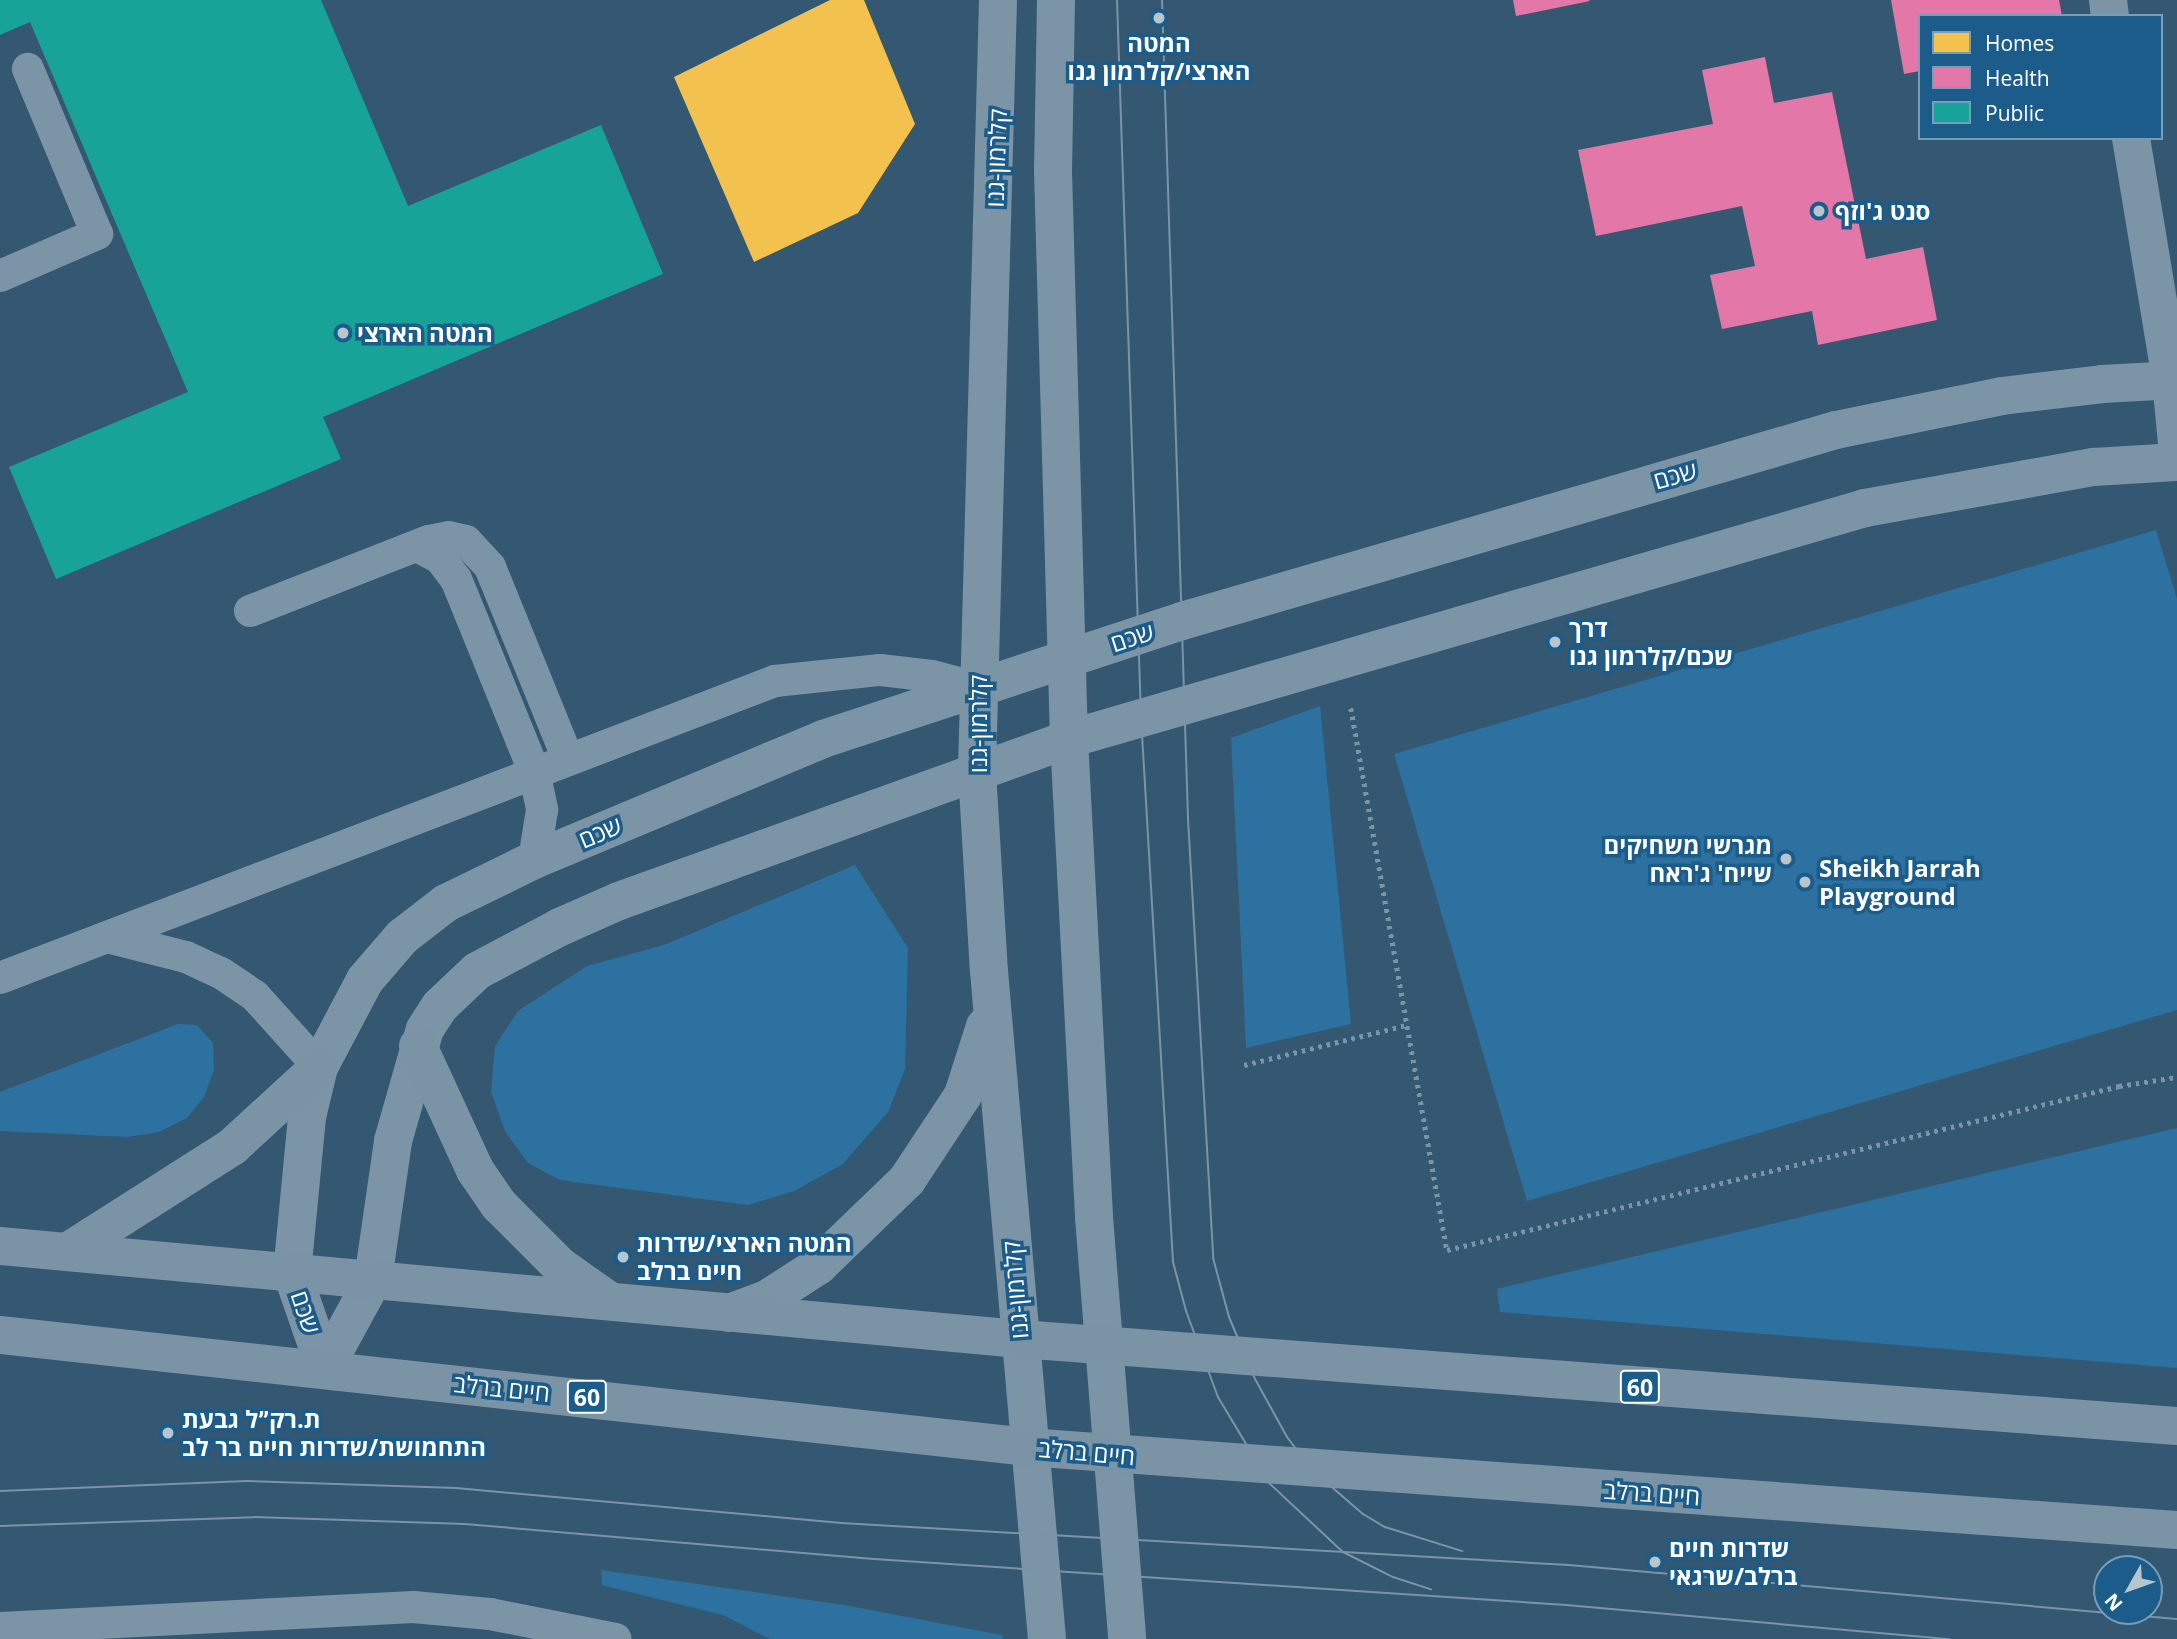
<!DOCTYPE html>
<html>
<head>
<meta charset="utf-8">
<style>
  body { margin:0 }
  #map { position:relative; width:2177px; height:1639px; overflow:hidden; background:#345872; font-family:"Open Sans",Heebo,sans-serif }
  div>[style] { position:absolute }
  .green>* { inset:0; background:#2c71a0 }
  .homes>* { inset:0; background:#f2c14e }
  .health>* { inset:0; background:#e377a8 }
  .public>* { inset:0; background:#17a398 }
  .path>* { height:4.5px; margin-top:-2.25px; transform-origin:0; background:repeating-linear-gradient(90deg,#7b94a6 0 3.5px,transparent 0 8.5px) }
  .service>* { height:32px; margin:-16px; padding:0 16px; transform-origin:16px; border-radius:16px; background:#7b94a6 }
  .minor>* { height:38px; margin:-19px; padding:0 19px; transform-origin:19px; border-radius:19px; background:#7b94a6 }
  .tertiary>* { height:38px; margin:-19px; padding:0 19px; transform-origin:19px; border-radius:19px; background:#7b94a6 }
  .trunk>* { height:38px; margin:-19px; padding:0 19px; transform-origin:19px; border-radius:19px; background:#7b94a5 }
  .tram>* { height:2px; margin:-1px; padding:0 1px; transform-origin:1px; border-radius:1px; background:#7c94a5 }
  .dots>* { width:19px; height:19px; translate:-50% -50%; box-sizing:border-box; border:4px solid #1b5c8b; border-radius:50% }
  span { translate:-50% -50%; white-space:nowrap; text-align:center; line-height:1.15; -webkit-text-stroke:7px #1b5c8b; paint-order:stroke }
  .shield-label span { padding:2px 5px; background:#1b5c8b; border:2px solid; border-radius:5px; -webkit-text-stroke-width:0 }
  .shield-label { font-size:23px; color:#fff; font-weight:700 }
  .poi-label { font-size:24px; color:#fff; font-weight:700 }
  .left { translate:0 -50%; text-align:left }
  .right { translate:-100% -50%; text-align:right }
  .street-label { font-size:24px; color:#fff }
  .legend { position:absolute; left:1918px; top:14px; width:245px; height:126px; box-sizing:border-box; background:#1b5c8b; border:2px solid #769db9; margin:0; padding:9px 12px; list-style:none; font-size:21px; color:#fff }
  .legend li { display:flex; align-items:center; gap:14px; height:35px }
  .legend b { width:35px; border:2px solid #769db9 }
  .north { position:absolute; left:2093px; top:1555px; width:70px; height:70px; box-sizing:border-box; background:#1b5c8b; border:2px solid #769db9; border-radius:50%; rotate:230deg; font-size:19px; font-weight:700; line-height:28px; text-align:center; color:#fff }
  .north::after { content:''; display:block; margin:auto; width:24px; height:32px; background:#b8c5ce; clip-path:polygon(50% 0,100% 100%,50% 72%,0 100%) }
</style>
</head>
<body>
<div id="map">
  <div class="green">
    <div style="clip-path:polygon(2156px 530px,2177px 599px,2177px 1010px,1527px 1201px,1394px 754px)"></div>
    <div style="clip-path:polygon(1320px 706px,1351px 1024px,1246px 1048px,1231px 738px)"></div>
    <div style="clip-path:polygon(855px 865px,908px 948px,905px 1069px,888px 1112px,843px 1164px,794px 1191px,748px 1205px,560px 1180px,528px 1163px,505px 1131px,491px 1092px,495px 1046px,518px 1011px,587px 966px,664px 945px)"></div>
    <div style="clip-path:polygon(178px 1024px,197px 1025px,213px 1043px,214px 1070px,204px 1097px,187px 1118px,159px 1132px,127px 1137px,0 1131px,0 1092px)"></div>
    <div style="clip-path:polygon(2177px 1128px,2177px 1368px,1500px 1312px,1497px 1289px)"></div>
    <div style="clip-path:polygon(601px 1570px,844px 1605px,1002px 1635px,1003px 1639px,770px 1639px,723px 1615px,602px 1585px)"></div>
  </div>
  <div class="homes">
    <div style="clip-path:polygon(830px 0,864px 0,915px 124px,858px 213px,754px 262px,674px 77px)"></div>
  </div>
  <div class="health">
    <div style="clip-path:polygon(1513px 0,1589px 0,1590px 1px,1516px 16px)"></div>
    <div style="clip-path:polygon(1891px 0,2059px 0,2062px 16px,1920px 16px,1920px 71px,1904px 74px)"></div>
    <div style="clip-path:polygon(1765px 57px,1774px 103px,1832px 92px,1866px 259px,1923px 247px,1937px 320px,1818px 345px,1812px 311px,1722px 329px,1710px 275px,1755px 266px,1742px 206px,1596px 236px,1578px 150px,1713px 124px,1702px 70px)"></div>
  </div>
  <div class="public">
    <div style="clip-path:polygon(0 0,321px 0,408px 206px,601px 125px,663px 274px,323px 417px,341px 459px,56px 579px,9px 467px,188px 392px,30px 22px,0 35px)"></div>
  </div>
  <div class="path">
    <div style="left:1351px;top:708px;width:550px;rotate:79.96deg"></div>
    <div style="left:1447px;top:1250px;width:692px;rotate:-13.71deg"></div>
    <div style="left:2119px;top:1086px;width:59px;rotate:-8.8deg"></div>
    <div style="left:1244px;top:1065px;width:168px;rotate:-13.8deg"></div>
  </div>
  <div class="service">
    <div style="left:0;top:276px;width:106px;rotate:-23.4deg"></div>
    <div style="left:97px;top:234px;width:179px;rotate:-112.7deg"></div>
    <div style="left:417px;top:546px;width:26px;rotate:28deg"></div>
    <div style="left:440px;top:558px;width:26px;rotate:53deg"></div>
    <div style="left:456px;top:579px;width:207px;rotate:67.9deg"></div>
    <div style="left:534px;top:771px;width:40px;rotate:78deg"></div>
    <div style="left:542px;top:810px;width:51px;rotate:99.1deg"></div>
    <div style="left:250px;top:611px;width:192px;rotate:-21.4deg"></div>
    <div style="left:429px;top:541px;width:20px;rotate:-11deg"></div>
    <div style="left:449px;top:537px;width:17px;rotate:13deg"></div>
    <div style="left:466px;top:541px;width:35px;rotate:47deg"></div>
    <div style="left:490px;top:567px;width:205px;rotate:67.9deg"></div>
    <div style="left:111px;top:938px;width:77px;rotate:14.2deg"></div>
    <div style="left:186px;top:957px;width:38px;rotate:25deg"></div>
    <div style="left:221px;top:973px;width:41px;rotate:34.1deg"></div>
    <div style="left:255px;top:996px;width:96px;rotate:48deg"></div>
    <div style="left:0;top:978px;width:830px;rotate:-20.97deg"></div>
    <div style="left:775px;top:681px;width:106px;rotate:-6deg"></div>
    <div style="left:880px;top:670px;width:52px;rotate:6.6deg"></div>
    <div style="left:932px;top:676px;width:47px;rotate:14.9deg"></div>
    <div style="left:0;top:1628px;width:414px;rotate:-2.9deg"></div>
    <div style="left:413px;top:1607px;width:77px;rotate:5.2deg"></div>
    <div style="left:490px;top:1614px;width:128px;rotate:11.2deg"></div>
  </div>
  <div class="minor">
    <div style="left:2108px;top:0;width:16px;rotate:83deg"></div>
    <div style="left:2131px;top:138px;width:245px;rotate:80.6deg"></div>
    <div style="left:2171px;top:380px;width:63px;rotate:84.6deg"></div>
  </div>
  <div class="tertiary">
    <div style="left:998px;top:0;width:771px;rotate:91.56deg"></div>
    <div style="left:977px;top:771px;width:200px;rotate:86.6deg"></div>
    <div style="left:989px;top:971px;width:671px;rotate:85.04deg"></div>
    <div style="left:1056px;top:0;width:171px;rotate:91deg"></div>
    <div style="left:1053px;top:171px;width:568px;rotate:88.39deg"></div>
    <div style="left:1069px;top:739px;width:479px;rotate:87deg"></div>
    <div style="left:1094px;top:1217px;width:423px;rotate:85.5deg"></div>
    <div style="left:729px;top:1313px;width:40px;rotate:-20.2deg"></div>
    <div style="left:767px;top:1299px;width:61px;rotate:-32.9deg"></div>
    <div style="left:818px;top:1266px;width:124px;rotate:-44deg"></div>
    <div style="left:907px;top:1180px;width:102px;rotate:-56.6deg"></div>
    <div style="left:963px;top:1095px;width:72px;rotate:-72.3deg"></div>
    <div style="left:325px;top:1368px;width:101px;rotate:-109.2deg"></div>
    <div style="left:292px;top:1273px;width:157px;rotate:-84.5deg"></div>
    <div style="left:307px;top:1117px;width:51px;rotate:-76.5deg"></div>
    <div style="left:319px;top:1067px;width:98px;rotate:-62.1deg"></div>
    <div style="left:365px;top:980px;width:57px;rotate:-49.3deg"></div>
    <div style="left:402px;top:937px;width:56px;rotate:-37.7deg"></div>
    <div style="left:446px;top:903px;width:98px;rotate:-26deg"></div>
    <div style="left:534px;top:860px;width:313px;rotate:-22.7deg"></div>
    <div style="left:823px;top:739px;width:378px;rotate:-18.2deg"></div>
    <div style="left:1182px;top:621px;width:681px;rotate:-16.28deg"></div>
    <div style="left:1836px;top:430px;width:169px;rotate:-11.6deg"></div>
    <div style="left:2002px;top:396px;width:101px;rotate:-6.8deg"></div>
    <div style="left:2102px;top:384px;width:75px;rotate:-3.1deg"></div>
    <div style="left:325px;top:1368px;width:100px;rotate:-61.4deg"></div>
    <div style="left:373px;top:1280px;width:140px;rotate:-81.8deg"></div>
    <div style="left:393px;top:1141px;width:116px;rotate:-74.1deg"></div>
    <div style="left:425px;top:1029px;width:27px;rotate:-57deg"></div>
    <div style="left:440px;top:1006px;width:51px;rotate:-43.4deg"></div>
    <div style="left:477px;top:971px;width:94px;rotate:-27.9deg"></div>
    <div style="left:560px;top:927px;width:64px;rotate:-23.8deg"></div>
    <div style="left:619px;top:901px;width:478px;rotate:-19.8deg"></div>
    <div style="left:1069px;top:739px;width:829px;rotate:-16.18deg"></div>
    <div style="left:1865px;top:508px;width:233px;rotate:-10.2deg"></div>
    <div style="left:2094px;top:467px;width:83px;rotate:-3.4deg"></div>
  </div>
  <div class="trunk">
    <div style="left:418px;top:1046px;width:136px;rotate:65.3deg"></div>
    <div style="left:475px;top:1170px;width:42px;rotate:55.6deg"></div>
    <div style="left:499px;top:1205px;width:86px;rotate:45deg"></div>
    <div style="left:560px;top:1266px;width:59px;rotate:35.3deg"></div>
    <div style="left:0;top:1246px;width:1024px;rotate:5.21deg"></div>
    <div style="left:1020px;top:1339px;width:1160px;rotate:4.3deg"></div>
    <div style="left:67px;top:1252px;width:196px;rotate:-32.5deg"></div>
    <div style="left:232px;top:1147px;width:118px;rotate:-42.6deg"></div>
    <div style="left:0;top:1335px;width:1033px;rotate:6.22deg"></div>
    <div style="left:1027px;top:1447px;width:1153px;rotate:4.13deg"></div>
  </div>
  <div class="tram">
    <div style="left:1117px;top:0;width:717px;rotate:88.08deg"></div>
    <div style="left:1141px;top:717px;width:546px;rotate:86.64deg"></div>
    <div style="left:1173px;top:1262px;width:51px;rotate:75.1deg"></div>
    <div style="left:1186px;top:1311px;width:92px;rotate:69.6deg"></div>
    <div style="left:1218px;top:1397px;width:101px;rotate:59.1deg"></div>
    <div style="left:1270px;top:1484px;width:100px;rotate:43deg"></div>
    <div style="left:1343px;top:1552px;width:56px;rotate:26.6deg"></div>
    <div style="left:1393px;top:1577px;width:40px;rotate:18deg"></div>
    <div style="left:1162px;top:0;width:819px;rotate:88.18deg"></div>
    <div style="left:1188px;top:819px;width:440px;rotate:86.7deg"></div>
    <div style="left:1213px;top:1258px;width:61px;rotate:74.8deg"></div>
    <div style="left:1229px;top:1317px;width:67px;rotate:67.2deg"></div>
    <div style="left:1255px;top:1379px;width:66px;rotate:61.1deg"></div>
    <div style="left:1287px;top:1437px;width:40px;rotate:53deg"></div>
    <div style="left:1311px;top:1469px;width:69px;rotate:40.9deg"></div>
    <div style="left:1363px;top:1514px;width:26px;rotate:31deg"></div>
    <div style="left:1385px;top:1527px;width:81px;rotate:17.3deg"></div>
    <div style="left:0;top:1491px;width:247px;rotate:-2.3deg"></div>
    <div style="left:247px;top:1481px;width:209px;rotate:1.9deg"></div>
    <div style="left:456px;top:1488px;width:387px;rotate:5.2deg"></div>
    <div style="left:841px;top:1523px;width:729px;rotate:3.3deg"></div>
    <div style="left:1569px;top:1565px;width:610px;rotate:5.08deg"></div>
    <div style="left:0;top:1526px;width:254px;rotate:-2deg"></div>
    <div style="left:254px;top:1517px;width:211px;rotate:1.9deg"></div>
    <div style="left:465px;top:1524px;width:410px;rotate:4.9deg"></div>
    <div style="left:874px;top:1559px;width:694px;rotate:3.8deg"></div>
    <div style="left:1566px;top:1605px;width:385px;rotate:5.1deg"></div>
  </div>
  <div class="dots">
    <div style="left:1159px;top:18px;background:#b8c5ce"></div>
    <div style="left:1819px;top:211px;background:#b8c5ce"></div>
    <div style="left:343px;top:333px;background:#b8c5ce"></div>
    <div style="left:1555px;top:642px;background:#b8c5ce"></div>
    <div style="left:1786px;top:859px;background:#b8c5ce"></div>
    <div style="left:1805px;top:882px;background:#b8c5ce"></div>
    <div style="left:623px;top:1257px;background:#b8c5ce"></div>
    <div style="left:168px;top:1433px;background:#b8c5ce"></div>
    <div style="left:1655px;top:1562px;background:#b8c5ce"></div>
  </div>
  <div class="shield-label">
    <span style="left:1640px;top:1387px">60</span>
    <span style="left:587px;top:1397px">60</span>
  </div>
  <div class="poi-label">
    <span style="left:1159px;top:57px">המטה<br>הארצי/קלרמון גנו</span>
    <span class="left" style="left:1835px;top:211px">סנט ג'וזף</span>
    <span class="left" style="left:357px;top:333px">המטה הארצי</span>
    <span class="left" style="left:1569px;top:642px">דרך<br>שכם/קלרמון גנו</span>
    <span class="right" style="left:1772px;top:859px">מגרשי משחיקים<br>שייח' ג'ראח</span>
    <span class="left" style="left:1819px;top:882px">Sheikh Jarrah<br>Playground</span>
    <span class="left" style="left:637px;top:1257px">המטה הארצי/שדרות<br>חיים ברלב</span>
    <span class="left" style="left:182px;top:1433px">ת.רק״ל גבעת<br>התחמושת/שדרות חיים בר לב</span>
    <span class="left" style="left:1669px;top:1562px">שדרות חיים<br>ברלב/שרגאי</span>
  </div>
  <div class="street-label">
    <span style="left:996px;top:158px;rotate:-88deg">קלרמון-גנו</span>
    <span style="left:1675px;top:475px;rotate:-16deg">שכם</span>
    <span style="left:1132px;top:637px;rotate:-18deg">שכם</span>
    <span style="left:978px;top:724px;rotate:-90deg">קלרמון-גנו</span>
    <span style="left:600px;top:832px;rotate:-23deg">שכם</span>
    <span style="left:1015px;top:1290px;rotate:-95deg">קלרמון-גנו</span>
    <span style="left:306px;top:1312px;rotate:71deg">שכם</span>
    <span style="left:502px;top:1388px;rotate:6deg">חיים ברלב</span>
    <span style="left:1087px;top:1452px;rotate:5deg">חיים ברלב</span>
    <span style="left:1652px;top:1493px;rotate:4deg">חיים ברלב</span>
  </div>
  <ul class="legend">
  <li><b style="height:19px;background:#f2c14e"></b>Homes</li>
  <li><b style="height:19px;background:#e377a8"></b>Health</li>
  <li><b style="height:19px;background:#17a398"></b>Public</li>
  </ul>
  <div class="north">N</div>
</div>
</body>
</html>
